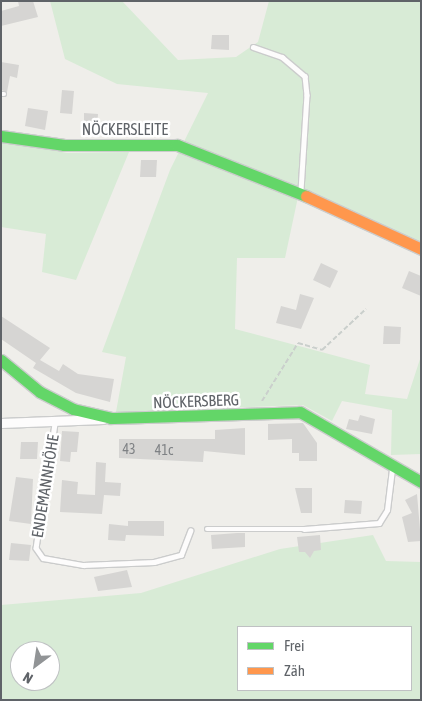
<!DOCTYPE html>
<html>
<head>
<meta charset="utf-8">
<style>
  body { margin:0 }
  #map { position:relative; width:422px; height:701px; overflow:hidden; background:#efeeea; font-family:"Asap Condensed",sans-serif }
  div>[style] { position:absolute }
  .green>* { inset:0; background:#d8ebd6 }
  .building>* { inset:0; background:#d6d5d3 }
  .path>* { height:2px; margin-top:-1px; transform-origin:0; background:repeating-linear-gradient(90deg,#cacfcc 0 5px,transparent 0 7.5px) }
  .roads { filter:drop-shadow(1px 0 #cbcccc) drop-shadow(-1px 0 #cbcccc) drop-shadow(0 1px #cbcccc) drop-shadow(0 -1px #cbcccc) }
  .lane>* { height:4.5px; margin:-2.25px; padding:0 2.25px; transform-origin:2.25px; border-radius:2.25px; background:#fdfcfc }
  .street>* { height:9px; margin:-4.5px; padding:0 4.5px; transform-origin:4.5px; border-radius:4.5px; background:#fdfcfc }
  .fast>* { height:11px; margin:-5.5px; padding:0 5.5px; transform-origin:5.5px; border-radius:5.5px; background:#63d668 }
  .slow>* { height:11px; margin:-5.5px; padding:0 5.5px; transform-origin:5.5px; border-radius:5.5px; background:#ff974d }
  span { translate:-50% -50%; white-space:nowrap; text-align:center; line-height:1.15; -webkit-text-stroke:5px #fff; paint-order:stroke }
  .number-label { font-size:14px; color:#7e8184 }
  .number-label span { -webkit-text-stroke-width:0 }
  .street-label { font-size:16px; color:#5f6368 }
  .frame { position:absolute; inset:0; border:2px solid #5f6368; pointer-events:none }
  .legend { position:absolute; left:237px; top:626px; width:175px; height:65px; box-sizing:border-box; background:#fff; border:1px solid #bfc1c3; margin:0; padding:6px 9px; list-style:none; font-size:15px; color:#5f6368 }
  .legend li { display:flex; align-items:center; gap:10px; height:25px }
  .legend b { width:25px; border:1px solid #bfc1c3 }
  .north { position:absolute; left:10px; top:641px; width:50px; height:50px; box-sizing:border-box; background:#fff; border:1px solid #bfc1c3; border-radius:50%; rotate:211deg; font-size:14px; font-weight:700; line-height:20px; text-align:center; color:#5f6368 }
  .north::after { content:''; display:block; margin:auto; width:18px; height:22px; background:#919496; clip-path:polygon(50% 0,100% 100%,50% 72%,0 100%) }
</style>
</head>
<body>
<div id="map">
  <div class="green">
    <div style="clip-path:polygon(50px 1px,122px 1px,178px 60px,236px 57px,258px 42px,269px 1px,421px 1px,421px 254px,298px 197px,285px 258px,237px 258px,235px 329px,370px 365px,365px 394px,407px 399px,421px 356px,421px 454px,391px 455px,392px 410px,342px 401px,332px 421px,303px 405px,116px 412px,126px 357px,102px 352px,170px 170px,208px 93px,117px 84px,65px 59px)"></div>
    <div style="clip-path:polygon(1px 141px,67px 153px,129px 152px,76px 280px,42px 272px,46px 234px,1px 227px)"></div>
    <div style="clip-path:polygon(evenodd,373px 535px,386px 561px,421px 562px,421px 700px,1px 700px,1px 605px,141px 593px,280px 549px,373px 535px,238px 627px,411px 627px,411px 690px,238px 690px,238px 627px,373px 535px,20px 651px,50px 651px,50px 681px,20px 681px,20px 651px)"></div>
  </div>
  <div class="building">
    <div style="clip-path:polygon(18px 1px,33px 1px,38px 17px,1px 26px,1px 11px,19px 6px)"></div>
    <div style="clip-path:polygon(212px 35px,229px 35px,229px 50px,211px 49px)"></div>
    <div style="clip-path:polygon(1px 62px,19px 65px,17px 78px,10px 76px,7px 92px,1px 90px)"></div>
    <div style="clip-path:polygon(62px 90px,74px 91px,72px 114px,60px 113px)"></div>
    <div style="clip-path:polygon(28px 108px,48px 111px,45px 130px,25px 126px)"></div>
    <div style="clip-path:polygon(84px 113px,98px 114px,97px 128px,84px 128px)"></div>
    <div style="clip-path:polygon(141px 160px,157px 160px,156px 177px,140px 177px)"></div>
    <div style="clip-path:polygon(321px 263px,338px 271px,330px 288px,313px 280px)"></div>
    <div style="clip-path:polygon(409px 271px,421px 276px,421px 296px,402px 288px)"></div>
    <div style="clip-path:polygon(300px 294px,314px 298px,301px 329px,276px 323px,281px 306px,296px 310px)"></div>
    <div style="clip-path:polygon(1px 316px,50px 348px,40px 360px,59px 371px,63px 364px,78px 374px,114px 379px,110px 402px,76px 393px,33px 368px,36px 363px,1px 339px)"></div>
    <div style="clip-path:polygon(384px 326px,401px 327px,400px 344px,383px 344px)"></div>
    <div style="clip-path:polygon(360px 415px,375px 419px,372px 434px,346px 429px,349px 419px,358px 421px)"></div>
    <div style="clip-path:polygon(303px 423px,317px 443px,317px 461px,299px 461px,299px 453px,292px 453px,292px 439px,268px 440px,268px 424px)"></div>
    <div style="clip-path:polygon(245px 428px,245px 455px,204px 451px,203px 462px,119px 458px,119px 439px,215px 439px,215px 430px)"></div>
    <div style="clip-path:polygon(62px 431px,79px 432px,77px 452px,71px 452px,70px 462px,60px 461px)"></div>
    <div style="clip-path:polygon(21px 442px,38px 442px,37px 459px,20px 459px)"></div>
    <div style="clip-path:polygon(96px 462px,106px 463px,105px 482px,121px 483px,120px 496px,104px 495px,102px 514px,60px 512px,62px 480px,78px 482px,77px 494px,95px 495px)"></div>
    <div style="clip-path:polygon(16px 477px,33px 479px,31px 524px,9px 521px)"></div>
    <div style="clip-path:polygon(295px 488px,312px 488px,312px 513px,301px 513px)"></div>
    <div style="clip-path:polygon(417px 494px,421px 541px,408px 542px,402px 517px,412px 513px,405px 500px)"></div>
    <div style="clip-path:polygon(345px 500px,362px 501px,361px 514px,344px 513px)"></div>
    <div style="clip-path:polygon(128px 521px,164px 521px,164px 536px,126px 535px,125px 541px,108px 540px,109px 524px,128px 526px)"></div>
    <div style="clip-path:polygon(237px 533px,245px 533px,245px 547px,212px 549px,211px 535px)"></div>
    <div style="clip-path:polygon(320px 535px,321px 550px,314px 551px,310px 558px,305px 552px,299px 552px,297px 537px)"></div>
    <div style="clip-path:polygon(11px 543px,31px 545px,29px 561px,9px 560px)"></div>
    <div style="clip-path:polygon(127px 570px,132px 587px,98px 591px,94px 577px)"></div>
  </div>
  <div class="path">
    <div style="left:262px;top:401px;width:68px;rotate:-58.2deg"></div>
    <div style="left:298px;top:343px;width:25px;rotate:16deg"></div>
    <div style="left:322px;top:350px;width:60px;rotate:-43deg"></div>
  </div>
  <div class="roads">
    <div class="lane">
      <div style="left:253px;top:47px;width:31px;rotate:19deg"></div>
      <div style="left:282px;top:57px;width:30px;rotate:40deg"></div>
      <div style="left:305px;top:76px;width:19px;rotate:84deg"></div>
      <div style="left:307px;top:95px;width:96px;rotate:93.6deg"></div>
      <div style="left:1px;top:94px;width:3px"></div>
      <div style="left:55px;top:424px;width:125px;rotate:98.7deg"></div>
      <div style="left:36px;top:548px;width:12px;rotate:55deg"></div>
      <div style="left:43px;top:558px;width:41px;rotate:9.9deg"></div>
      <div style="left:83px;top:565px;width:71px;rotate:-2.4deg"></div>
      <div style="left:154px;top:562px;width:28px;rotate:-15deg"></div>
      <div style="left:181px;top:555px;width:26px;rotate:-69deg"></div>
      <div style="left:207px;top:529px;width:97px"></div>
      <div style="left:304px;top:529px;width:75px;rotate:-4.6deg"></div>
      <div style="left:379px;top:523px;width:15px;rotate:-58deg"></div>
      <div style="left:387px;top:510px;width:41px;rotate:-83deg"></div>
    </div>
    <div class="street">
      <div style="left:1px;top:423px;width:102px;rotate:-2.2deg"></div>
    </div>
    <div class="fast">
      <div style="left:1px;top:136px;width:64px;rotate:8.1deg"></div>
      <div style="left:64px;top:145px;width:113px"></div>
      <div style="left:177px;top:145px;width:139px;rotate:21.6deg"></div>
      <div style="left:1px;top:360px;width:50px;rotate:39.4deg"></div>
      <div style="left:40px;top:392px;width:37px;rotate:27deg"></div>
      <div style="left:73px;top:409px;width:39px;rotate:13deg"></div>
      <div style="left:111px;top:418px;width:189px;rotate:-1.8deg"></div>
      <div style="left:300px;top:412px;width:140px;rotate:30deg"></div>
    </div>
    <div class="slow">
      <div style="left:306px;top:196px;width:127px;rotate:24.7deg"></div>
    </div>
  </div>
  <div class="number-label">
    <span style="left:129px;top:449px">43</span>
    <span style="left:164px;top:450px">41c</span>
  </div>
  <div class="street-label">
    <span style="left:125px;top:129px">NÖCKERSLEITE</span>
    <span style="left:196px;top:401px;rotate:-2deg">NÖCKERSBERG</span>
    <span style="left:45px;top:486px;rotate:-81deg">ENDEMANNHÖHE</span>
  </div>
  <div class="frame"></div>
  <ul class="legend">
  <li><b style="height:6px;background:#63d668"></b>Frei</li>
  <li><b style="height:6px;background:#ff974d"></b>Zäh</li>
  </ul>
  <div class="north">N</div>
</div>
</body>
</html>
